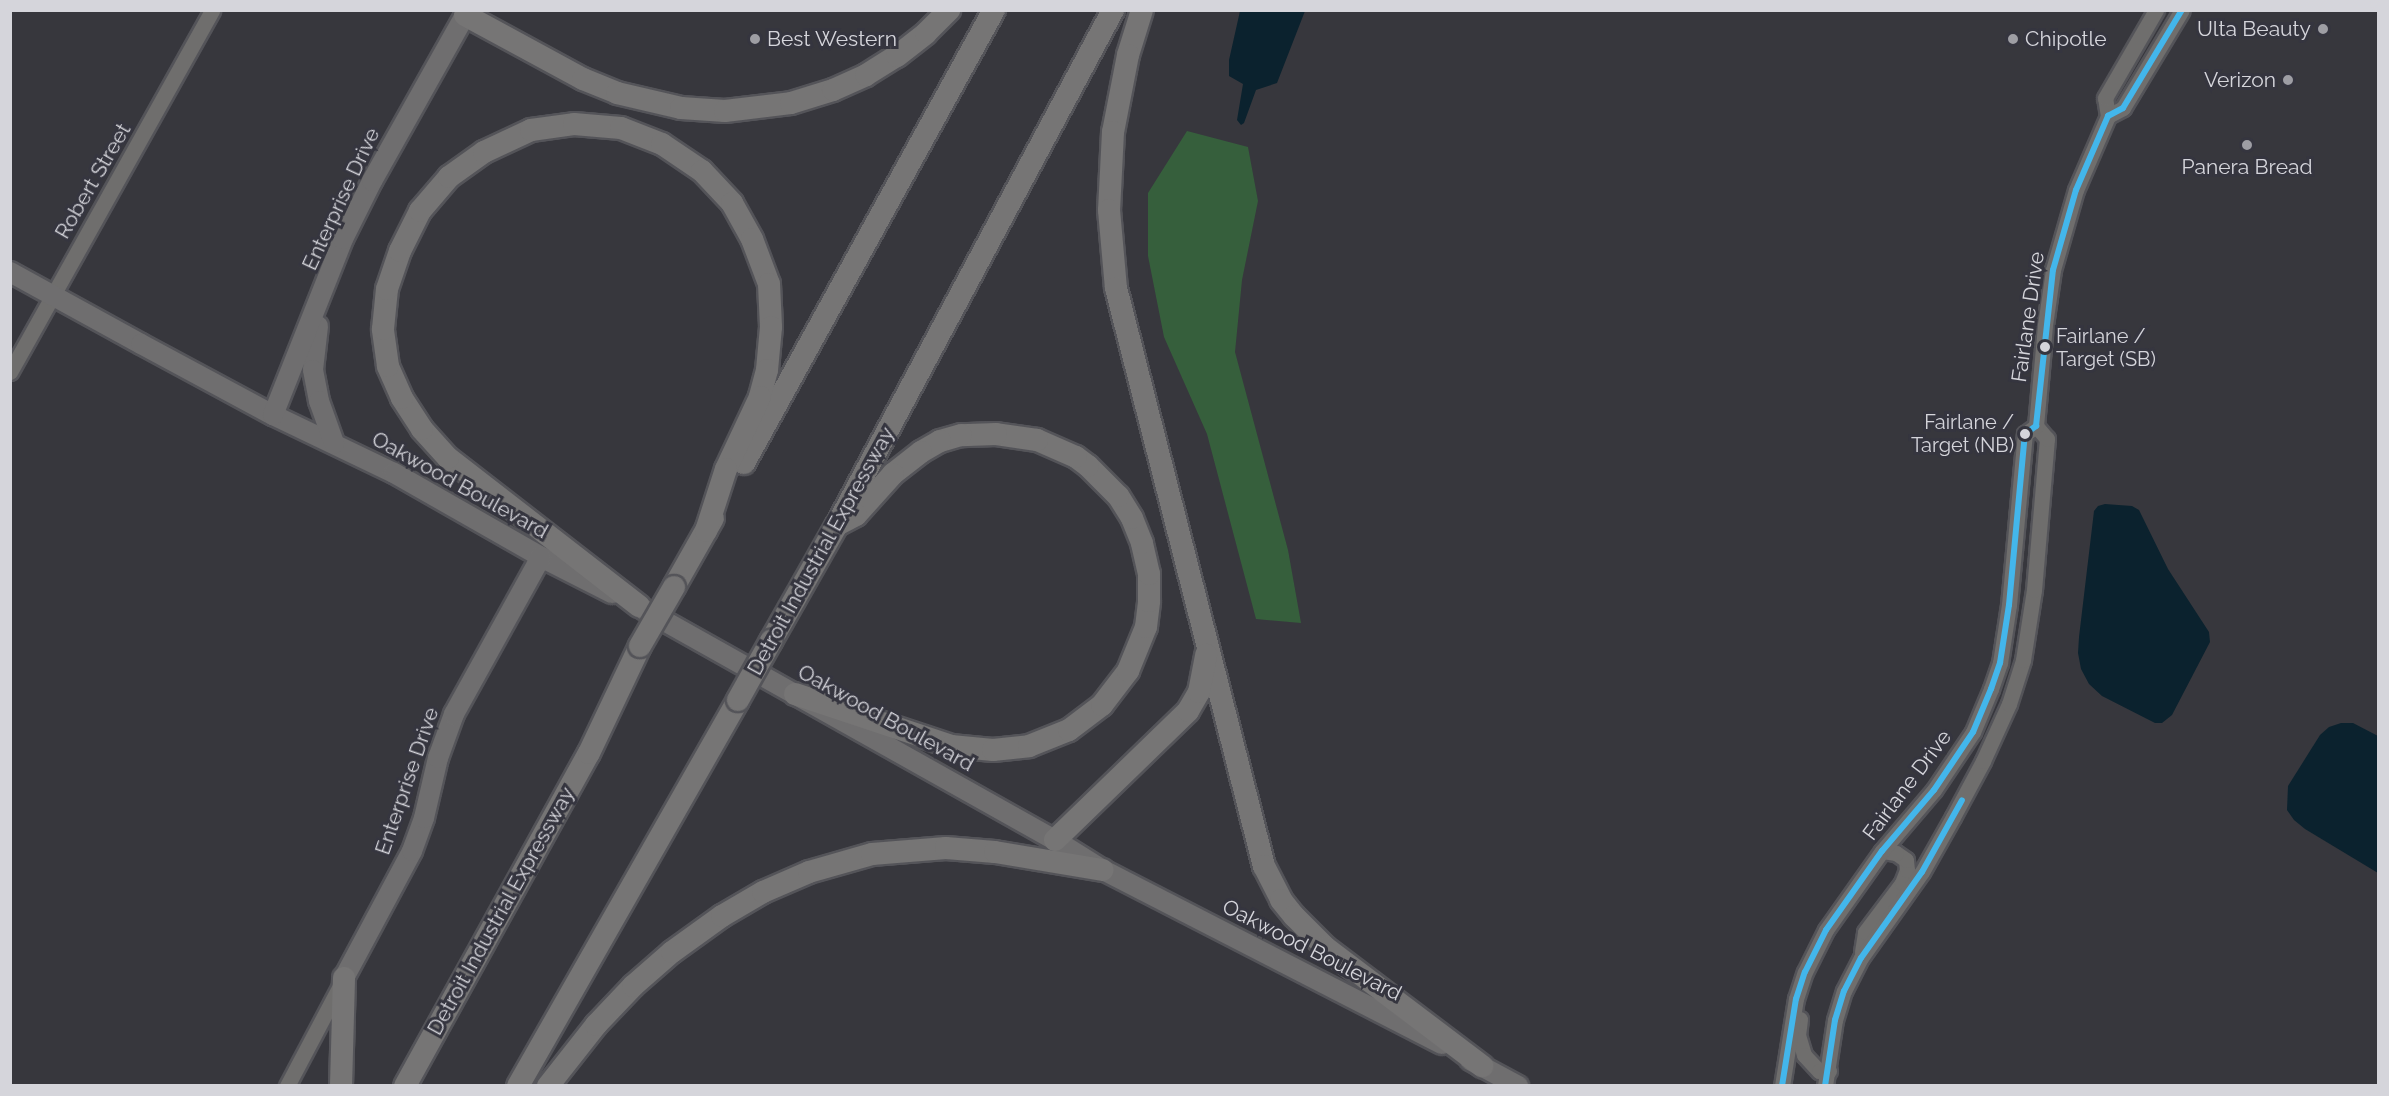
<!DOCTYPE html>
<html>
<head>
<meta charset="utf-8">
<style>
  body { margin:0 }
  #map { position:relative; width:2389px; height:1096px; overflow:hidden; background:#37373d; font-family:Raleway,sans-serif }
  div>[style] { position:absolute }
  .green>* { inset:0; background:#365f3c }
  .water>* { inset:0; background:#0b222e }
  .roads { filter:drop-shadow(2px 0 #545459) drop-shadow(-2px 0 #545459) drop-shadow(0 2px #545459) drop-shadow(0 -2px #545459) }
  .minor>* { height:15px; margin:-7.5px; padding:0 7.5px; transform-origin:7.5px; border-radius:7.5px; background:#6f6e6d }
  .major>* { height:20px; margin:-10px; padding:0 10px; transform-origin:10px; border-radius:10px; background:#6f6e6f }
  .highway>* { height:22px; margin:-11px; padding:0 11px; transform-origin:11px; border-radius:11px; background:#767575 }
  .bridges { filter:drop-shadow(2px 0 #545459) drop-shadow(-2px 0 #545459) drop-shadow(0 2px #545459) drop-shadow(0 -2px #545459) }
  .highway-bridge>* { height:22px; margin:-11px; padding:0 11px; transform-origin:11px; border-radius:11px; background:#767575 }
  .bus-1>* { height:6px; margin:-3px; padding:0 3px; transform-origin:3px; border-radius:3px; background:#43b6eb }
  .dots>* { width:16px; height:16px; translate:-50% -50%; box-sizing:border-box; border:3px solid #35353f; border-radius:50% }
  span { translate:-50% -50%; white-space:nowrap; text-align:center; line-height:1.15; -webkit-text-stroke:6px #35353f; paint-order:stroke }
  .bus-label { font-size:20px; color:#d5d5db }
  .left { translate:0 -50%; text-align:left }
  .right { translate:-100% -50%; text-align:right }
  .poi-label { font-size:21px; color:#d5d5db }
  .street-label { font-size:21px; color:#d5d5db }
  .frame { position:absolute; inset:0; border:12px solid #d5d5db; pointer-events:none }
</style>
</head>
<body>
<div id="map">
  <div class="green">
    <div style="clip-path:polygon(1187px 131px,1248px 147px,1258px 201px,1242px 280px,1235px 352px,1288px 550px,1301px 623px,1256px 619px,1207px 434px,1164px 337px,1148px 256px,1148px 193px)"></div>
  </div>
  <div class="water">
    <div style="clip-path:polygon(1240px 11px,1305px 11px,1277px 83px,1256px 90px,1244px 123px,1241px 125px,1237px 120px,1243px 84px,1229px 76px,1229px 60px)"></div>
    <div style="clip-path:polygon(2105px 504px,2132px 506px,2139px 510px,2168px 569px,2209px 632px,2210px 642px,2172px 715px,2162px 723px,2155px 723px,2102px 696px,2089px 684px,2081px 669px,2078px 653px,2079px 637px,2094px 511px,2098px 506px)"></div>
    <div style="clip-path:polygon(2341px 723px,2353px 723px,2378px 736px,2378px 873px,2305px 829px,2294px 820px,2287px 810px,2288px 786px,2320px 735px,2329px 727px)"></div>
  </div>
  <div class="roads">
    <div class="minor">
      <div style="left:2108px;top:116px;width:17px;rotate:-28deg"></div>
      <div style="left:2123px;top:108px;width:114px;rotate:-59deg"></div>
      <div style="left:10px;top:372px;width:415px;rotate:-60.8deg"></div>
      <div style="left:1862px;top:952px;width:20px;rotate:-81deg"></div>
      <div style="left:1865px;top:932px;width:61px;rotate:-52.9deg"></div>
      <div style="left:1902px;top:883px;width:14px;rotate:-69deg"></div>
      <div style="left:1907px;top:870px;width:10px;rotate:-96deg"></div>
      <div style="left:1906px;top:860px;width:12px;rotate:-145deg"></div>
      <div style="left:1896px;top:853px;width:14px;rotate:-172deg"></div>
      <div style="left:1800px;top:1019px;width:16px;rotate:97deg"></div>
      <div style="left:1798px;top:1035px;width:21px;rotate:73deg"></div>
      <div style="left:1804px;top:1055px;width:22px;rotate:47deg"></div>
      <div style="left:1819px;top:1071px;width:10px"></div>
      <div style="left:287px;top:1086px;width:115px;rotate:-62.1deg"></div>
      <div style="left:1782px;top:1086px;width:88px;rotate:-80.9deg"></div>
      <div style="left:1796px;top:999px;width:28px;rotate:-72deg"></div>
      <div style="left:1805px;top:972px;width:47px;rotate:-63.4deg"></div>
      <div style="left:1826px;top:930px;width:97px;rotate:-54.7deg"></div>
      <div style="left:1882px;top:851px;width:80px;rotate:-49.6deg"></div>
      <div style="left:1934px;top:790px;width:70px;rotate:-56.1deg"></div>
      <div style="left:1973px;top:732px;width:47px;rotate:-67.3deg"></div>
      <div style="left:1991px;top:689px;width:28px;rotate:-71deg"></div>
      <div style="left:2000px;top:663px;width:59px;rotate:-81.2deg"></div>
      <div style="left:2009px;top:605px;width:172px;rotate:-84.7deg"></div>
      <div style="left:2025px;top:434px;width:14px;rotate:-36deg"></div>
      <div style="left:1825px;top:1086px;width:67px;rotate:-81.4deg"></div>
      <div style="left:1835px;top:1020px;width:30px;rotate:-73deg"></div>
      <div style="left:1844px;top:991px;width:37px;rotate:-63deg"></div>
      <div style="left:1861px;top:958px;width:105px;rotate:-54.7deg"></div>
      <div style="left:1922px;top:872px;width:63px;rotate:-60.6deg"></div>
      <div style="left:1953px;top:817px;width:64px;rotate:-61.8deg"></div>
      <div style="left:1983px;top:761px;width:63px;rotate:-65.5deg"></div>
      <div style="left:2009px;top:704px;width:46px;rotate:-72.3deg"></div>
      <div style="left:2023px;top:660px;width:71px;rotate:-81.1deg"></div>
      <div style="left:2034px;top:590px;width:152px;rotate:-85.1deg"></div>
      <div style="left:2047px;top:439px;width:17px;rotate:-130deg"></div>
      <div style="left:2036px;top:426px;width:101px;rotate:-84.9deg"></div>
      <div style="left:2045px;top:325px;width:56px;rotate:-81.7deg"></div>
      <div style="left:2053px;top:270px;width:83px;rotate:-74deg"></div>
      <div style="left:2076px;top:190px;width:81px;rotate:-66.6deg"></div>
      <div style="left:2108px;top:116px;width:18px;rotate:-99deg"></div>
      <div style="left:2105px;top:98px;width:102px;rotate:-59.9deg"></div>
    </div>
    <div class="major">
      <div style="left:10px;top:272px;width:149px;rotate:28.8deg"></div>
      <div style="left:141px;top:344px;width:150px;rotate:28.3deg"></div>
      <div style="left:273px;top:415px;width:134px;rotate:25.6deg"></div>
      <div style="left:394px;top:473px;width:169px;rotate:29.7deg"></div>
      <div style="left:541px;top:557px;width:80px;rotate:26.9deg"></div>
      <div style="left:318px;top:326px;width:44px;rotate:96.5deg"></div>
      <div style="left:313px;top:370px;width:32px;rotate:79deg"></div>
      <div style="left:319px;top:401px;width:45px;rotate:70.3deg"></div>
      <div style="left:273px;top:415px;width:189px;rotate:-68.3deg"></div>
      <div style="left:343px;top:239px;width:65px;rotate:-63.4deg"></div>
      <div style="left:372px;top:181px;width:190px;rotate:-60.7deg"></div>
      <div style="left:643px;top:609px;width:472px;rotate:29.3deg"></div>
      <div style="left:1055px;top:840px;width:57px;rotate:32deg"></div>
      <div style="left:1103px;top:870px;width:381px;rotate:27.2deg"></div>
      <div style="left:344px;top:978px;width:144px;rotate:-61.8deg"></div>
      <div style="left:412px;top:851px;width:35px;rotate:-70deg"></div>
      <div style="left:424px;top:818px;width:62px;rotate:-76.9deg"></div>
      <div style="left:438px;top:758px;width:47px;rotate:-70deg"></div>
      <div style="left:454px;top:714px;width:179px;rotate:-61deg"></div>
      <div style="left:1470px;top:1060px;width:55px;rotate:28.4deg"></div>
    </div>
    <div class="highway">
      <div style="left:1142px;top:10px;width:47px;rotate:107.3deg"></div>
      <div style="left:1128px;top:55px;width:78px;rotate:101deg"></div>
      <div style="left:1113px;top:132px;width:78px;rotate:92.9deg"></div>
      <div style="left:1109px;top:210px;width:78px;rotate:84.9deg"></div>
      <div style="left:1116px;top:288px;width:597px;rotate:75.64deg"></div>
      <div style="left:1264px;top:866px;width:38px;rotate:63deg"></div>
      <div style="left:1281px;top:900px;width:21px;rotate:51deg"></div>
      <div style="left:1294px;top:916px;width:45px;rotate:45deg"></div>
      <div style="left:1326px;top:948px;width:196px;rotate:37.1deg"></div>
      <div style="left:465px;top:15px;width:134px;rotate:28.5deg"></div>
      <div style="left:583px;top:79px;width:37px;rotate:22deg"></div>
      <div style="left:617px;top:93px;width:66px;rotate:13.2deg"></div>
      <div style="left:681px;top:108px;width:44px;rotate:3.9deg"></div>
      <div style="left:725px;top:111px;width:66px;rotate:-6.9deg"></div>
      <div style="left:791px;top:103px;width:44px;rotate:-17.2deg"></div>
      <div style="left:833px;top:90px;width:36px;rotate:-24deg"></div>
      <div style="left:866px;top:75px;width:36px;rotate:-32deg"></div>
      <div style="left:897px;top:56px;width:37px;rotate:-38deg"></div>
      <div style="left:926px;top:33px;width:33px;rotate:-45deg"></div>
      <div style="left:744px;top:463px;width:517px;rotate:-61.11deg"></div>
      <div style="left:674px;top:587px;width:79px;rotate:-60.5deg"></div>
      <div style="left:639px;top:606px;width:242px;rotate:-142.2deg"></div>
      <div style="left:448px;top:458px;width:39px;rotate:-132deg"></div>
      <div style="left:422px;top:429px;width:37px;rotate:-123deg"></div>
      <div style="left:402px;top:398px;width:35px;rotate:-114deg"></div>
      <div style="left:388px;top:366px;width:37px;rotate:-98deg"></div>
      <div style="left:383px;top:329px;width:40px;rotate:-84.3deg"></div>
      <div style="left:387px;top:289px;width:40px;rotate:-71.1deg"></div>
      <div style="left:400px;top:251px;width:45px;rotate:-63.4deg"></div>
      <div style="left:420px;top:211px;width:45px;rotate:-49.5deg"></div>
      <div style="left:449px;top:177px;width:43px;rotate:-35.5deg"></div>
      <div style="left:484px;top:152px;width:52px;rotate:-25.1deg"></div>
      <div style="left:531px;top:130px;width:43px;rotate:-7.9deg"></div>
      <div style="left:574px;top:124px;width:47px;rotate:4.9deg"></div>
      <div style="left:621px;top:128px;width:44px;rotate:21.3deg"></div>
      <div style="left:662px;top:144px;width:48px;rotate:34deg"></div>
      <div style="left:702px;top:171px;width:44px;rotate:46.8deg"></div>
      <div style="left:732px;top:203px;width:41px;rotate:60.9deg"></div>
      <div style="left:752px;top:239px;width:48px;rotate:69.3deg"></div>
      <div style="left:769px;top:284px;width:43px;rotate:87.3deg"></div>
      <div style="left:771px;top:327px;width:43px;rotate:95.3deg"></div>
      <div style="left:767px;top:370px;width:28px;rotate:105deg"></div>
      <div style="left:760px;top:397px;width:80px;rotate:115.3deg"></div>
      <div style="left:726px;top:469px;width:65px;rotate:107.9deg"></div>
      <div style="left:771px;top:641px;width:133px;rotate:-60.4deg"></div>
      <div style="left:837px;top:525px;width:584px;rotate:-61.81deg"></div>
      <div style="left:795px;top:694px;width:164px;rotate:18.4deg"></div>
      <div style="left:951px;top:746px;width:42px;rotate:5.4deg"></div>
      <div style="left:993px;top:750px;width:36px;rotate:-6deg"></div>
      <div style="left:1029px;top:746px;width:43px;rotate:-21.8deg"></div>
      <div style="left:1069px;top:730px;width:41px;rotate:-37.1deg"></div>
      <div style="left:1102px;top:705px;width:43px;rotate:-52.6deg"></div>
      <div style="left:1128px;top:671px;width:48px;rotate:-67.8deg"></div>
      <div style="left:1146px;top:627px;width:26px;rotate:-83deg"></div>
      <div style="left:1149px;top:601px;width:27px;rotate:-90deg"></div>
      <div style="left:1149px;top:574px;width:32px;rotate:-103deg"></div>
      <div style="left:1142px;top:543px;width:27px;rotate:-112deg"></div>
      <div style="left:1132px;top:518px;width:26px;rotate:-122deg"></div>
      <div style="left:1118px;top:496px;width:42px;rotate:-135deg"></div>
      <div style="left:1088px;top:466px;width:15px;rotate:-143deg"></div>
      <div style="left:1076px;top:457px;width:43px;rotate:-156.4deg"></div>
      <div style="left:1037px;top:440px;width:41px;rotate:-171.7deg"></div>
      <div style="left:996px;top:434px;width:35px;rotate:178deg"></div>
      <div style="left:961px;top:435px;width:22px;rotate:164deg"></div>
      <div style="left:940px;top:441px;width:22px;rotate:150deg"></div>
      <div style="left:921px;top:452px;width:36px;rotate:142deg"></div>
      <div style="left:893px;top:474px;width:55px;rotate:132.1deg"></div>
      <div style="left:856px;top:515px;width:21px;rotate:152deg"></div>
      <div style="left:1055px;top:840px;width:185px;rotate:-44.1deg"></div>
      <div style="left:1188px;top:711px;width:22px;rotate:-60deg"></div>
      <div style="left:1199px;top:692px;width:38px;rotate:-79deg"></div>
      <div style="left:341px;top:1086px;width:108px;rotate:-88.4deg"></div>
      <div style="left:405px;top:1086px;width:380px;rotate:-61.1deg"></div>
      <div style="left:589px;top:753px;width:119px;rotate:-64.5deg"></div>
      <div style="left:518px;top:1086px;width:444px;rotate:-60.3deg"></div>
      <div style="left:548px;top:1086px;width:78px;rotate:-51.8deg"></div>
      <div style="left:596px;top:1025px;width:54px;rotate:-46.5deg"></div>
      <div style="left:633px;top:986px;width:52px;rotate:-41.1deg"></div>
      <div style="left:672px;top:952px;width:62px;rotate:-35.8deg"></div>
      <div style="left:722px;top:916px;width:48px;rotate:-30.3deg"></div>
      <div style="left:763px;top:892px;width:50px;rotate:-23.5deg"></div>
      <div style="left:809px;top:872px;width:66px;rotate:-15.9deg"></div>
      <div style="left:872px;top:854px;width:74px;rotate:-4.6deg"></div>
      <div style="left:946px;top:848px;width:49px;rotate:4.7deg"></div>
      <div style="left:995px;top:852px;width:109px;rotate:9.5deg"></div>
    </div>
  </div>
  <div class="bridges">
    <div class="highway-bridge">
      <div style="left:640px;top:646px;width:68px;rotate:-60deg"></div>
      <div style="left:738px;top:700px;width:68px;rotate:-60.8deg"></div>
    </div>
  </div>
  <div class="bus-1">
    <div style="left:1782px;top:1086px;width:88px;rotate:-80.9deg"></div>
    <div style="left:1796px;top:999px;width:28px;rotate:-72deg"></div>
    <div style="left:1805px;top:972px;width:47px;rotate:-63.4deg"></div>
    <div style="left:1826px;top:930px;width:97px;rotate:-54.7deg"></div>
    <div style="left:1882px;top:851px;width:80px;rotate:-49.6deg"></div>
    <div style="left:1934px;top:790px;width:70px;rotate:-56.1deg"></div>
    <div style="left:1973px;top:732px;width:47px;rotate:-67.3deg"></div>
    <div style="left:1991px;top:689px;width:28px;rotate:-71deg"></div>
    <div style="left:2000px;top:663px;width:59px;rotate:-81.2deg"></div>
    <div style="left:2009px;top:605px;width:172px;rotate:-84.7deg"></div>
    <div style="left:2025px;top:434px;width:14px;rotate:-36deg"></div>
    <div style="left:2036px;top:426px;width:157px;rotate:-83.8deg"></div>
    <div style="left:2053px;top:270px;width:83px;rotate:-74deg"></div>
    <div style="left:2076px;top:190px;width:81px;rotate:-66.6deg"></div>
    <div style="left:2108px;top:116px;width:17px;rotate:-28deg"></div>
    <div style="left:2123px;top:108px;width:114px;rotate:-59deg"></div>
    <div style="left:1825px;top:1086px;width:67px;rotate:-81.4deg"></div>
    <div style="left:1835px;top:1020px;width:30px;rotate:-73deg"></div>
    <div style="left:1844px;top:991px;width:37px;rotate:-63deg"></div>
    <div style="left:1861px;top:958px;width:105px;rotate:-54.7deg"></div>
    <div style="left:1922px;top:872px;width:82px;rotate:-60.9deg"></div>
  </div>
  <div class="dots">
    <div style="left:2323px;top:29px;background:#9e9ea4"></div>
    <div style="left:755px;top:39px;background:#9e9ea4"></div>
    <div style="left:2013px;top:39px;background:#9e9ea4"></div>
    <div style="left:2288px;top:80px;background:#9e9ea4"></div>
    <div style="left:2247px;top:145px;background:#9e9ea4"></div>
    <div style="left:2045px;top:347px;background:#d5d5db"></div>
    <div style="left:2025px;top:434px;background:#d5d5db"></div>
  </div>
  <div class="bus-label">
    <span class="left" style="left:2056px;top:348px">Fairlane /<br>Target (SB)</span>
    <span class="right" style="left:2014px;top:434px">Fairlane /<br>Target (NB)</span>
  </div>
  <div class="poi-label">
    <span class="right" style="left:2311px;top:29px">Ulta Beauty</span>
    <span class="left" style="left:767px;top:39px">Best Western</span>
    <span class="left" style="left:2025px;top:39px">Chipotle</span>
    <span class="right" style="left:2276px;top:80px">Verizon</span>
    <span style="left:2247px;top:167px">Panera Bread</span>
  </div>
  <div class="street-label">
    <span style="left:93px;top:181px;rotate:-60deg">Robert Street</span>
    <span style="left:341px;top:199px;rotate:-65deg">Enterprise Drive</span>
    <span style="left:2028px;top:317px;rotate:-82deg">Fairlane Drive</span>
    <span style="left:460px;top:485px;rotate:29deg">Oakwood Boulevard</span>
    <span style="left:821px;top:551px;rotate:-61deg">Detroit Industrial Expressway</span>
    <span style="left:886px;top:718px;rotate:29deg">Oakwood Boulevard</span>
    <span style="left:407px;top:781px;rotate:-71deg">Enterprise Drive</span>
    <span style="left:1907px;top:785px;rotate:-53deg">Fairlane Drive</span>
    <span style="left:501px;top:911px;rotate:-61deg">Detroit Industrial Expressway</span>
    <span style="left:1312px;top:950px;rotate:27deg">Oakwood Boulevard</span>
  </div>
  <div class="frame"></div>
</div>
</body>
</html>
